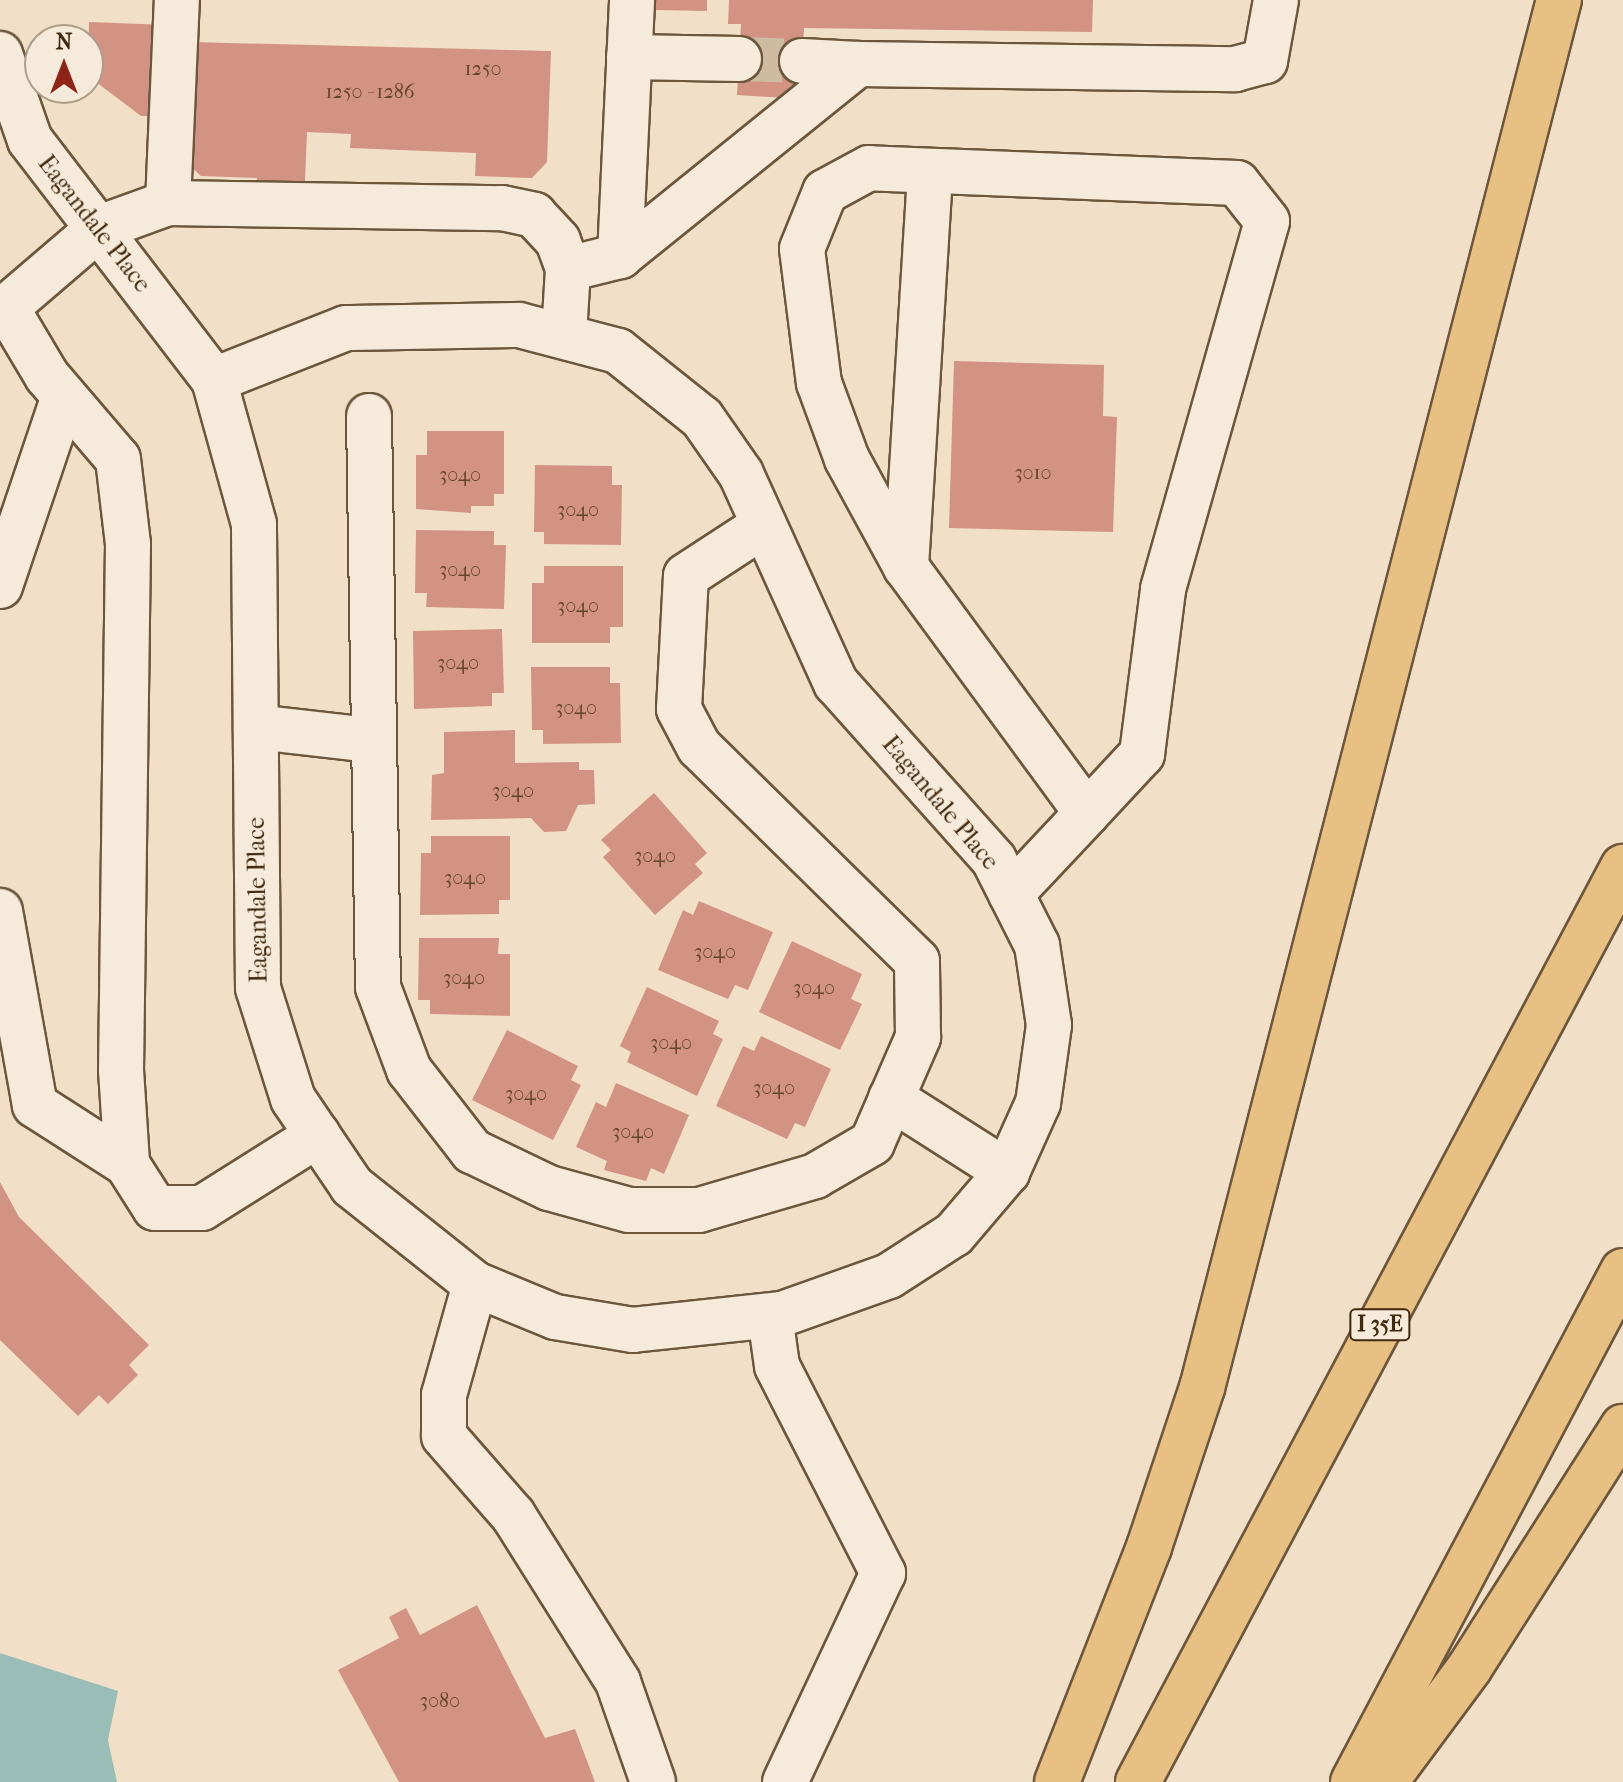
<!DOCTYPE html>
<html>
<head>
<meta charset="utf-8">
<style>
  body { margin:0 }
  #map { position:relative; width:1623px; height:1782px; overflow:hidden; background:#f1e0c7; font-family:"IM FELL French Canon",serif }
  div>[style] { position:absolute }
  .water>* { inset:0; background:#9bbdb7 }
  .building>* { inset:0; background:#d39384 }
  .minor-tunnel>* { height:44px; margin-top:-22px; transform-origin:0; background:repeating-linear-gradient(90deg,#cebba2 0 44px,transparent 0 66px) }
  .roads { filter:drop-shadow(2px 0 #6c573c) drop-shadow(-2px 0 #6c573c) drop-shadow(0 2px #6c573c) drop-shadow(0 -2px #6c573c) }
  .minor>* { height:44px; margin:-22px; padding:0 22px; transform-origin:22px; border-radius:22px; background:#f6ebdb }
  .highway>* { height:44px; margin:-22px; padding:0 22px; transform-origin:22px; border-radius:22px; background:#e8c084 }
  span { translate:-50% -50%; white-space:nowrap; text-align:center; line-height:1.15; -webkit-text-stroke:6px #f6ebdb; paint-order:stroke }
  .number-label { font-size:20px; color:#65442b }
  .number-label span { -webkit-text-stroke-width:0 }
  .shield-label span { padding:2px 6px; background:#f6ebdb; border:2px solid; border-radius:6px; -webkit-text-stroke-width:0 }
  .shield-label { font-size:22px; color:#40290d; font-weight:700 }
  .street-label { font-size:24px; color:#40290d }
  .north { position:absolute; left:24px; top:24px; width:80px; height:80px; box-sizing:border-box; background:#f6ebdb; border:2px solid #ad9d89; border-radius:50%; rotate:0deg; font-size:22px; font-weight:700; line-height:32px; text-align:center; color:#40290d }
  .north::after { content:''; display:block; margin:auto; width:28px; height:36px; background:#8f2418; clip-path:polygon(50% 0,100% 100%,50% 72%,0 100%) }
</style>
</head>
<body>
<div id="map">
  <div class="water">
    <div style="clip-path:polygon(0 1653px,118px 1691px,108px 1740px,117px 1782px,0 1782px)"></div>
  </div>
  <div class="building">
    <div style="clip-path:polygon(655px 0,707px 0,707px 11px,655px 10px)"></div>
    <div style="clip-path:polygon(729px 0,1093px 0,1092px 32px,804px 28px,800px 99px,737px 95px,741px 24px,728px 24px)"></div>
    <div style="clip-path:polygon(89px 22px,167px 25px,165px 116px,141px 116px,88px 76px)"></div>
    <div style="clip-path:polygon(191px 42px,551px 51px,547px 162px,532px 178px,475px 176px,476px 153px,350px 148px,351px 134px,307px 132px,304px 205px,256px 203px,257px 178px,201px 176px,187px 163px)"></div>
    <div style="clip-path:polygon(954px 361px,1104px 365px,1103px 416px,1117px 417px,1113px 532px,949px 528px)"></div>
    <div style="clip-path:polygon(427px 431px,504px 431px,504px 494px,494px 494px,494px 506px,471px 506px,471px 513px,416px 509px,416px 455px,427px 455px)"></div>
    <div style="clip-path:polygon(535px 465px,612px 466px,612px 485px,622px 485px,621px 545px,544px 544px,544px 532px,534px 532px)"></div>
    <div style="clip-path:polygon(416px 530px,494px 531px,494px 545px,506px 545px,504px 609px,426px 607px,427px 593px,415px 593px)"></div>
    <div style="clip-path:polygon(544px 566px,623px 566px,623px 627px,610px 627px,610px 643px,532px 643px,532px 583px,544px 583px)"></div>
    <div style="clip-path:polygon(502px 629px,504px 693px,492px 693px,492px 706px,414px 709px,413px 631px)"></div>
    <div style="clip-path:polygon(531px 667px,610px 667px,610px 683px,620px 683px,621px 743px,543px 744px,543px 730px,532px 730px)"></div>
    <div style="clip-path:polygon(515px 730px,515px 763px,579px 762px,579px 770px,594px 770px,595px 804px,578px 805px,566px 831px,544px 832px,531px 818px,431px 820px,432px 775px,444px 773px,444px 732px)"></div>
    <div style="clip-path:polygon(654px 793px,707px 853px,695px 864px,703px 873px,655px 915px,603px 857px,611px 850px,601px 840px)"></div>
    <div style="clip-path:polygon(431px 836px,510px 836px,510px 900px,499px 900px,499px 914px,420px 915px,421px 853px,431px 853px)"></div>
    <div style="clip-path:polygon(699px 901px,773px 932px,748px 990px,735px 985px,728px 999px,658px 970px,683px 910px,693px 915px)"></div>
    <div style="clip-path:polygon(419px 938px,499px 938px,498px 954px,510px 954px,510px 1016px,430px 1014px,430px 1000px,418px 1000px)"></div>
    <div style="clip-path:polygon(792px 941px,862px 974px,851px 999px,862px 1004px,840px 1050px,759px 1012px)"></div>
    <div style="clip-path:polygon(647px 987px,719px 1021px,713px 1034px,723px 1039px,697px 1096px,627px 1062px,631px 1052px,620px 1046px)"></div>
    <div style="clip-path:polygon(507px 1030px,578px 1066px,571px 1080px,581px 1085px,553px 1140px,472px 1100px)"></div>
    <div style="clip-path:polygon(761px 1036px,831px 1069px,805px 1127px,795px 1123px,787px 1139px,716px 1106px,743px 1046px,754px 1051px)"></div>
    <div style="clip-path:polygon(616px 1083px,689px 1115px,664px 1174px,651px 1168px,646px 1181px,604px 1170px,607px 1161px,576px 1147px,596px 1102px,606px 1107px)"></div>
    <div style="clip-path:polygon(0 1182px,19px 1217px,149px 1345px,129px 1365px,138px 1375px,108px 1404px,99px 1395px,78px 1416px,0 1340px)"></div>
    <div style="clip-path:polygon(477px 1605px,545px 1738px,575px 1729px,595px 1782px,399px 1782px,338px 1670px,399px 1638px,389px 1617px,406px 1608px,420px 1635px)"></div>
  </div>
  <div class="minor-tunnel">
    <div style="left:739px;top:59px;width:63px;rotate:1.8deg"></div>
  </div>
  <div class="roads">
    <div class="minor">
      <div style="left:0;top:54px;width:91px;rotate:70.8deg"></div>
      <div style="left:30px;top:140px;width:302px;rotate:52.5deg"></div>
      <div style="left:629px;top:57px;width:110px;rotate:1deg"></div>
      <div style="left:802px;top:61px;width:56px;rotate:3.1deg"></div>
      <div style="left:168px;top:203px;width:203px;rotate:-87.5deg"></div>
      <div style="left:620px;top:256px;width:256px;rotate:-87.3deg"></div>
      <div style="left:568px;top:269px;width:54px;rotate:-14deg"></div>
      <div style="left:620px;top:256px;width:306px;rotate:-38.9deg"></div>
      <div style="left:858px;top:64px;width:377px;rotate:0.8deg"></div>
      <div style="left:1235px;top:69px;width:31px;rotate:-15deg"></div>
      <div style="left:1265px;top:61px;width:62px;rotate:-79.8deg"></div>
      <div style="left:6px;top:307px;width:80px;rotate:59.3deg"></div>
      <div style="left:47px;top:376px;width:109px;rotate:49.5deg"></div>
      <div style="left:118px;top:459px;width:86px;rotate:83.3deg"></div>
      <div style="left:128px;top:544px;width:526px;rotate:90.76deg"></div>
      <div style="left:121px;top:1070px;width:94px;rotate:86.3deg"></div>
      <div style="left:127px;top:1164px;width:52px;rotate:57.5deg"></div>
      <div style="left:155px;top:1208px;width:47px"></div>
      <div style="left:202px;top:1208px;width:137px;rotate:-32.2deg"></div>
      <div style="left:0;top:313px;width:130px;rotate:-40.6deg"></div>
      <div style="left:99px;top:228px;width:73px;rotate:-19.9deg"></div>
      <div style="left:168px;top:203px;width:334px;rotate:0.9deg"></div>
      <div style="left:502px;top:208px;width:33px;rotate:12deg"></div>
      <div style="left:534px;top:215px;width:35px;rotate:47deg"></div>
      <div style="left:558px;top:241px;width:30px;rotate:70deg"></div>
      <div style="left:568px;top:269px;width:65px;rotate:93.5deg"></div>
      <div style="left:519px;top:325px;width:102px;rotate:14.7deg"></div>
      <div style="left:618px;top:351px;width:107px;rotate:38.6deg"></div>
      <div style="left:702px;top:418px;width:68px;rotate:55.1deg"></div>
      <div style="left:741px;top:474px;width:230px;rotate:65.6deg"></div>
      <div style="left:836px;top:683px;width:237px;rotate:48.2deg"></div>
      <div style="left:994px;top:860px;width:95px;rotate:63.2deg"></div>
      <div style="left:1037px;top:945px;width:81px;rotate:81.5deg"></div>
      <div style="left:1049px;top:1025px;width:79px;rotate:98deg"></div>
      <div style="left:1038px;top:1103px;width:76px;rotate:114.2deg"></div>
      <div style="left:1007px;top:1172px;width:82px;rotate:130.5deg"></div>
      <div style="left:954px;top:1234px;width:77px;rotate:147.1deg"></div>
      <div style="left:889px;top:1276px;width:114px;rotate:160.4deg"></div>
      <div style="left:782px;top:1314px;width:150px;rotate:173.9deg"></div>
      <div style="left:633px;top:1330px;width:79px;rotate:-170.5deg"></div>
      <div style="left:555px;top:1317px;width:87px;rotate:-157.6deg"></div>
      <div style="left:475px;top:1284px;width:157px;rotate:-141.5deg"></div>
      <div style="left:352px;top:1186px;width:105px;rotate:-124.1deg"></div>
      <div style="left:293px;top:1099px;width:116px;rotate:-107.5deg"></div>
      <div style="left:258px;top:988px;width:464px;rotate:-90.5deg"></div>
      <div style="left:254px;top:524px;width:149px;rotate:-105.5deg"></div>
      <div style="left:214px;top:380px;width:142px;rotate:-21.5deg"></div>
      <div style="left:346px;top:328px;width:173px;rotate:-1deg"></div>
      <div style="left:369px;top:416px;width:571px;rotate:89.1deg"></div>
      <div style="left:378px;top:987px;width:89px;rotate:69.5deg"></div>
      <div style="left:409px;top:1070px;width:103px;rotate:52.1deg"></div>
      <div style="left:472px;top:1151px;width:85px;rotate:25.7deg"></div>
      <div style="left:549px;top:1188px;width:83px;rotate:15.4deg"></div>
      <div style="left:629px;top:1210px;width:70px"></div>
      <div style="left:699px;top:1210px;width:121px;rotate:-16.3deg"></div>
      <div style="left:815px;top:1176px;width:66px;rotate:-30.1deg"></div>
      <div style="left:872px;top:1143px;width:116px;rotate:-66.5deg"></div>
      <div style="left:918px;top:1037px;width:76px;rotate:-90.8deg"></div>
      <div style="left:917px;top:961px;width:305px;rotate:-135.5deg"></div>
      <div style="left:699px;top:747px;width:43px;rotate:-117.8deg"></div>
      <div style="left:679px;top:709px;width:133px;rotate:-87deg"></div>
      <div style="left:686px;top:576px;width:93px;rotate:-33.2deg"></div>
      <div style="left:906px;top:567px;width:396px;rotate:-86.5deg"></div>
      <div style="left:0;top:586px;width:200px;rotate:-71.4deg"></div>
      <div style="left:256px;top:727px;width:115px;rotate:6.5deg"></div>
      <div style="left:1011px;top:894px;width:111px;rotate:-46.8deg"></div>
      <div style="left:1087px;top:813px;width:81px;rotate:-47deg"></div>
      <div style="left:1142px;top:754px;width:166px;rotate:-82.7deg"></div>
      <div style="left:1163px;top:589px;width:382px;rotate:-74.2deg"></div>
      <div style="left:1267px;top:221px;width:48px;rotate:-128.3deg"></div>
      <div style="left:1237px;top:183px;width:368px;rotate:-177.7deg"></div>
      <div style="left:869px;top:168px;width:50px;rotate:151.4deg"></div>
      <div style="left:825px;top:192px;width:61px;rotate:112deg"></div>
      <div style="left:802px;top:249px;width:135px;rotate:82.8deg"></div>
      <div style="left:819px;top:383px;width:81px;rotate:69.8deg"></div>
      <div style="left:847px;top:459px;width:123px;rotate:61.4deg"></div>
      <div style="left:906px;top:567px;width:305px;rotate:53.7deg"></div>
      <div style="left:0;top:911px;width:197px;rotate:79.8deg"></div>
      <div style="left:35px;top:1105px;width:109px;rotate:32.7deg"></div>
      <div style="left:891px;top:1098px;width:138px;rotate:32.5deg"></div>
      <div style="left:475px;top:1284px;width:115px;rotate:105.6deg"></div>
      <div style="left:444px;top:1395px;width:41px;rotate:90deg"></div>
      <div style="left:444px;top:1436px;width:105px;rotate:48.9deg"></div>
      <div style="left:513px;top:1515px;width:197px;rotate:57.8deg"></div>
      <div style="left:618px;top:1682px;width:106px;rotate:70.7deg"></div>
      <div style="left:770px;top:1316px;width:50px;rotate:82deg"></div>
      <div style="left:777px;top:1366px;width:233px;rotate:62.9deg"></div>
      <div style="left:883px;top:1573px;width:231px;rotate:115.1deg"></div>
    </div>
    <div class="highway">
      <div style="left:1057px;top:1782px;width:252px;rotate:-68.6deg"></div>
      <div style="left:1149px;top:1547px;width:168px;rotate:-71.6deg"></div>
      <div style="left:1202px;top:1388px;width:1433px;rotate:-75.58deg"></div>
      <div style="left:1138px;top:1782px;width:1036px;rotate:-62.07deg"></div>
      <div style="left:1353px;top:1782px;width:578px;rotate:-62.15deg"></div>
      <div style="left:1385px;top:1782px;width:143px;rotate:-53.5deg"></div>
      <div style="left:1470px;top:1667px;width:285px;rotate:-57.5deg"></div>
    </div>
  </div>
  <div class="number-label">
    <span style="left:483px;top:68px">1250</span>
    <span style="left:370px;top:91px">1250 - 1286</span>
    <span style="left:1033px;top:472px">3010</span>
    <span style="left:460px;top:474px">3040</span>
    <span style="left:578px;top:509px">3040</span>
    <span style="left:460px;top:569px">3040</span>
    <span style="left:578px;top:605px">3040</span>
    <span style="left:458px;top:662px">3040</span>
    <span style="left:576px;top:707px">3040</span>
    <span style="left:513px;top:790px">3040</span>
    <span style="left:655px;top:855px">3040</span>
    <span style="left:465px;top:877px">3040</span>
    <span style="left:715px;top:951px">3040</span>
    <span style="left:464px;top:977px">3040</span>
    <span style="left:814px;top:987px">3040</span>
    <span style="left:671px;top:1042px">3040</span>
    <span style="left:774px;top:1087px">3040</span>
    <span style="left:526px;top:1093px">3040</span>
    <span style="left:633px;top:1131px">3040</span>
    <span style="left:440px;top:1700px">3080</span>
  </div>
  <div class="shield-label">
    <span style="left:1380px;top:1325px">I 35E</span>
  </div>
  <div class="street-label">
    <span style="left:94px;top:224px;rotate:52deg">Eagandale Place</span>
    <span style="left:940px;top:803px;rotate:50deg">Eagandale Place</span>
    <span style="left:258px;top:900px;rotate:-91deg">Eagandale Place</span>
  </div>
  <div class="north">N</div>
</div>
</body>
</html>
